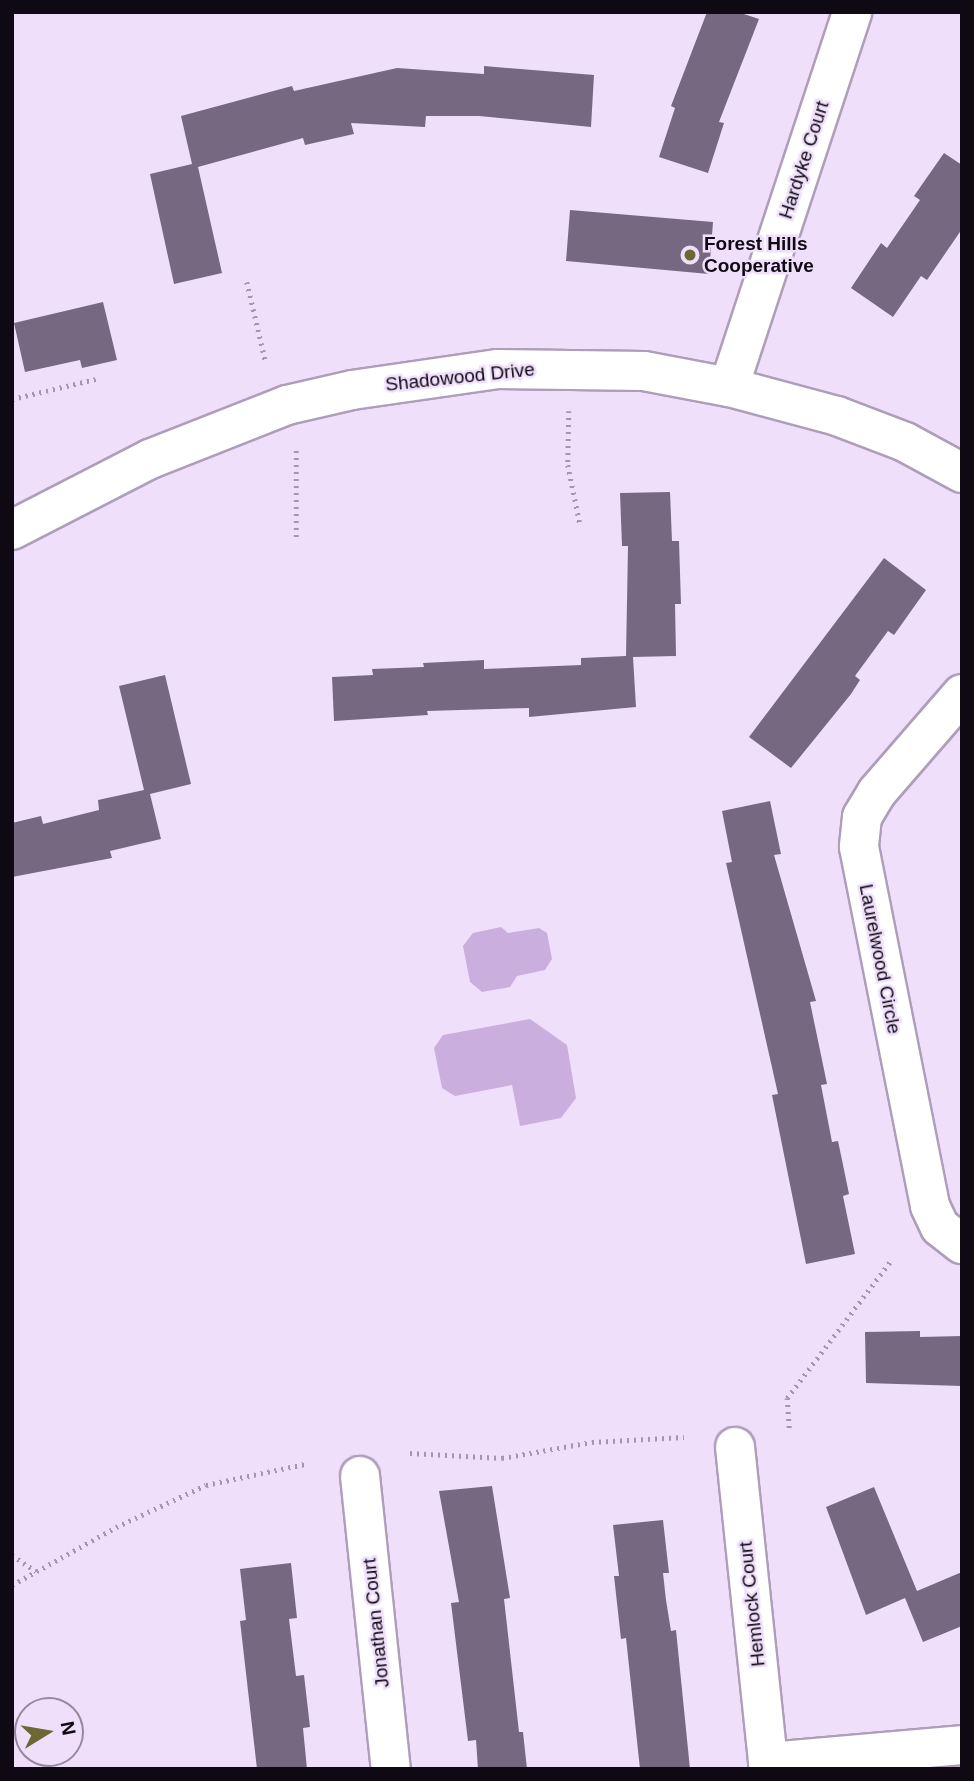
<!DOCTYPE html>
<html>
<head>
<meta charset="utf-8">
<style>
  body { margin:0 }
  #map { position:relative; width:974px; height:1781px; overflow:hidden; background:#f0dffb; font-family:Arial,sans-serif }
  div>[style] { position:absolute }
  .green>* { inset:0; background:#caaedd }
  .building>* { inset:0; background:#776881 }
  .path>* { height:4.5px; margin-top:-2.25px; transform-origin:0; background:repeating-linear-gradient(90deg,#a497ac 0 2px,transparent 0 7px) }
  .roads { filter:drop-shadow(2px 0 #ae9eb9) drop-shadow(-2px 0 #ae9eb9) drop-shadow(0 2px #ae9eb9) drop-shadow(0 -2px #ae9eb9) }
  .minor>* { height:38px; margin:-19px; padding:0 19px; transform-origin:19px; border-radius:19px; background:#fff }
  .dots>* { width:19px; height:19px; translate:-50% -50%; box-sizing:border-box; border:4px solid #f0dffb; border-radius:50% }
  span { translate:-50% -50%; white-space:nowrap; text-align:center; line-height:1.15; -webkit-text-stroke:5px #f0dffb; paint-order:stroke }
  .street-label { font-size:19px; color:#0e0912 }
  .poi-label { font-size:19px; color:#0e0912; font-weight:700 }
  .left { translate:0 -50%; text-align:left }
  .frame { position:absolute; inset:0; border:14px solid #0e0912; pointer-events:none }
  .north { position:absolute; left:14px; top:1697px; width:70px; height:70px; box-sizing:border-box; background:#f0dffb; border:2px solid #96899e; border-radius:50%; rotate:79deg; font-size:19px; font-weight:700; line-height:28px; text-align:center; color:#0e0912 }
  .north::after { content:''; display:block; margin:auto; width:24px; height:32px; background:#6d6733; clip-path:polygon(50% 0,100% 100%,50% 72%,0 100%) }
</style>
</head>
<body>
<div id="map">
  <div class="green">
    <div style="clip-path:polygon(501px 927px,508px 933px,539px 928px,547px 933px,552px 959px,545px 970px,517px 976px,510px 987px,482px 992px,470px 982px,463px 946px,473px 933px)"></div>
    <div style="clip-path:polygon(530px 1019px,567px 1045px,576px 1098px,561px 1118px,520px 1126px,512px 1085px,455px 1096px,442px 1088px,434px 1048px,443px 1035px)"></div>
  </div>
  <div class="building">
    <div style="clip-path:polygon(707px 12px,738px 12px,759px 19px,719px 122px,724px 123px,708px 173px,659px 157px,675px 108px,671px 106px)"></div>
    <div style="clip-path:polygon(484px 66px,594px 75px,591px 127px,479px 116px,426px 116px,425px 127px,351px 123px,354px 134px,305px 145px,303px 138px,198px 167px,222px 273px,174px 284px,150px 174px,192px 164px,181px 116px,292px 86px,294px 91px,397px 68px,484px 74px)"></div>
    <div style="clip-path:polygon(944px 153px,962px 165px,962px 229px,927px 280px,921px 276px,893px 317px,851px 288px,881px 243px,887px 248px,920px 200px,914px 196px)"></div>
    <div style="clip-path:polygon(570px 210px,713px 222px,709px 274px,566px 261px)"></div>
    <div style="clip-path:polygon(103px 302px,117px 360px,82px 368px,80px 360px,25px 372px,14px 323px)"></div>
    <div style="clip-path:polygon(670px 492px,672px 541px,679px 541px,681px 604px,675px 604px,676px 656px,633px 657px,636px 707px,529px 717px,529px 708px,427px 711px,428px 715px,334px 721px,332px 677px,373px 675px,372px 669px,424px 667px,423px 663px,484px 660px,484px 669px,581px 665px,581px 658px,626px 656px,628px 546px,622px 546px,620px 493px)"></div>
    <div style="clip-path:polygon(884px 558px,926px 590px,894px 635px,888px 631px,855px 676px,860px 680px,851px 694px,791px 768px,749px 737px)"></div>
    <div style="clip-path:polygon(165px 675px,191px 784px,150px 794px,161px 839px,110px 851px,112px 858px,12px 877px,12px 823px,41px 816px,43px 824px,99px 810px,98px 800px,144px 790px,119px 686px)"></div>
    <div style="clip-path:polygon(770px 801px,781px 854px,774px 855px,816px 1001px,810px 1002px,827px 1084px,821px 1085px,832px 1142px,838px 1141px,842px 1160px,849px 1194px,843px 1196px,855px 1254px,806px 1264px,772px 1095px,778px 1094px,726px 863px,732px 862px,722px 811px)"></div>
    <div style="clip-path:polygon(920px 1331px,920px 1337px,962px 1336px,962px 1386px,866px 1383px,865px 1332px)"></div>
    <div style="clip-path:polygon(492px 1486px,510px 1598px,504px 1599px,519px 1732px,523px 1732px,527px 1769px,478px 1769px,476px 1740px,468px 1741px,451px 1603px,459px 1602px,439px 1491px)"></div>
    <div style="clip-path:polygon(874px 1487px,917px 1591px,962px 1572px,962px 1626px,923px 1642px,905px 1598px,866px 1615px,826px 1507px)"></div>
    <div style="clip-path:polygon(663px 1520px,669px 1573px,663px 1573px,666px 1600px,671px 1631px,676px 1630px,690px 1769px,640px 1769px,626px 1638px,621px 1639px,614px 1576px,619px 1576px,613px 1525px)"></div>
    <div style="clip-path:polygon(291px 1563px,297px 1618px,289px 1619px,296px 1676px,304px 1675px,310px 1727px,303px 1728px,307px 1769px,257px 1769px,240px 1621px,246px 1620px,240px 1569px)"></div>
  </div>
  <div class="path">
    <div style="left:247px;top:282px;width:83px;rotate:76.8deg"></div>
    <div style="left:12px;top:399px;width:90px;rotate:-13.4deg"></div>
    <div style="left:569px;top:411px;width:54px;rotate:91.1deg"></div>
    <div style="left:568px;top:465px;width:60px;rotate:78.5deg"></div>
    <div style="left:296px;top:537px;width:91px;rotate:-90deg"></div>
    <div style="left:789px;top:1428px;width:30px;rotate:-94deg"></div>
    <div style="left:787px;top:1398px;width:174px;rotate:-52.9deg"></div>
    <div style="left:410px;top:1453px;width:92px;rotate:3.1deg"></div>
    <div style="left:502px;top:1458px;width:91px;rotate:-10.1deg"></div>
    <div style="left:592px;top:1442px;width:92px;rotate:-3.1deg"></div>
    <div style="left:12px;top:1555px;width:29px;rotate:34deg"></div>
    <div style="left:12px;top:1585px;width:119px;rotate:-29.1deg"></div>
    <div style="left:116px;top:1527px;width:99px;rotate:-25deg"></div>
    <div style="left:206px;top:1485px;width:101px;rotate:-12deg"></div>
  </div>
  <div class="roads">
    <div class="minor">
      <div style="left:729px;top:387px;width:395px;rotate:-71.8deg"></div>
      <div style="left:12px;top:530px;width:155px;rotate:-27.2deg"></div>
      <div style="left:150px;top:459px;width:147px;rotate:-21.5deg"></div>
      <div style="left:287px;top:405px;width:67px;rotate:-13deg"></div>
      <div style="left:352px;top:390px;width:148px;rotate:-8.2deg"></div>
      <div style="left:498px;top:369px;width:146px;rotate:0.8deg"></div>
      <div style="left:644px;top:371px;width:86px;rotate:10.7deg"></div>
      <div style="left:729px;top:387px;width:112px;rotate:15deg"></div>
      <div style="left:837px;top:416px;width:73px;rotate:20.9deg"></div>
      <div style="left:905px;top:442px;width:65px;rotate:28.5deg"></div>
      <div style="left:962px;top:694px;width:130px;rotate:130.9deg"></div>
      <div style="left:877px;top:792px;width:29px;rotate:121deg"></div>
      <div style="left:862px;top:817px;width:30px;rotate:96deg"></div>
      <div style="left:859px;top:847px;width:366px;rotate:78.8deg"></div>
      <div style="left:930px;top:1206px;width:23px;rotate:65deg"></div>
      <div style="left:940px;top:1227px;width:28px;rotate:38deg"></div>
      <div style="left:735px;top:1447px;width:324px;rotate:84deg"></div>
      <div style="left:360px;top:1476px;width:295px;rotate:84deg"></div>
      <div style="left:768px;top:1762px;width:195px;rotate:-5deg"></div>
    </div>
  </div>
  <div class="dots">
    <div style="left:690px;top:255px;background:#6d6733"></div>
  </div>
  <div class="street-label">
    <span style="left:804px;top:160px;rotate:-72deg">Hardyke Court</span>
    <span style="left:460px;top:377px;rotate:-6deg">Shadowood Drive</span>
    <span style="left:880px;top:959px;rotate:79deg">Laurelwood Circle</span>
    <span style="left:752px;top:1604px;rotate:-96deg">Hemlock Court</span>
    <span style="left:376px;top:1623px;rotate:-96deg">Jonathan Court</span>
  </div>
  <div class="poi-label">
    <span class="left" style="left:704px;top:255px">Forest Hills<br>Cooperative</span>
  </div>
  <div class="frame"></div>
  <div class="north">N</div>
</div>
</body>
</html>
